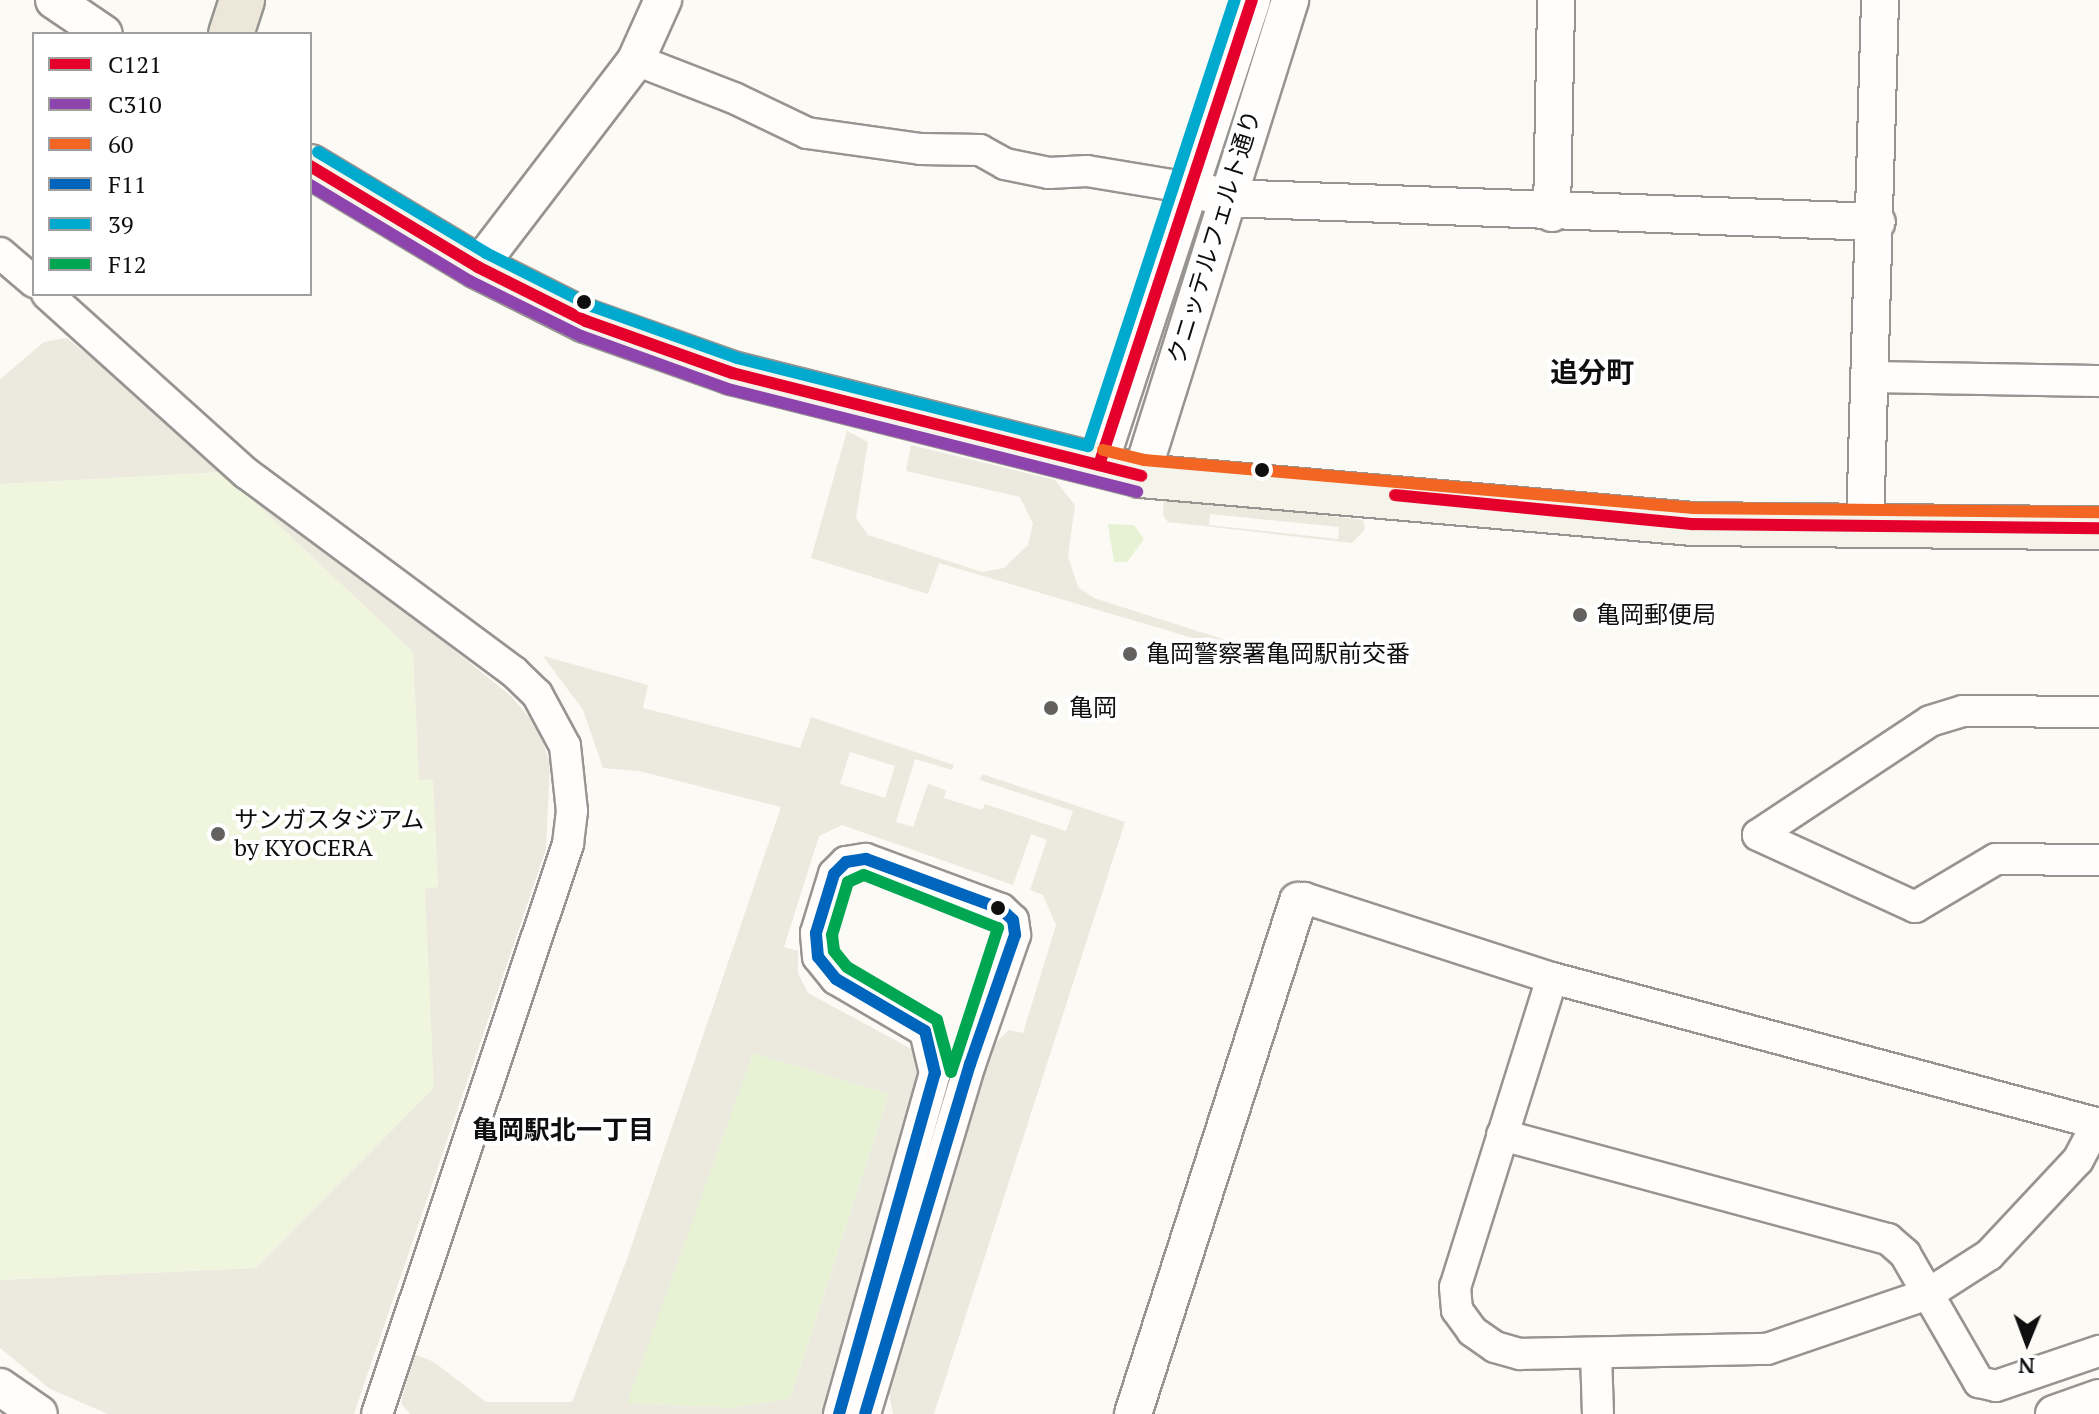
<!DOCTYPE html>
<html>
<head>
<meta charset="utf-8">
<style>
  body { margin:0 }
  #map { position:relative; width:2099px; height:1414px; overflow:hidden; background:#fcfaf4; font-family:"PT Serif","Noto Sans JP",serif }
  div>[style] { position:absolute }
  .green>* { inset:0; background:#e7f2d4 }
  .pitch>* { inset:0; background:#f0f6dd }
  .plaza>* { inset:0; background:#ece9df }
  .roads { filter:drop-shadow(2px 0 #969592) drop-shadow(-2px 0 #969592) drop-shadow(0 2px #969592) drop-shadow(0 -2px #969592) }
  .minor>* { height:30px; margin:-15px; padding:0 15px; transform-origin:15px; border-radius:15px; background:#fffefd }
  .tertiary>* { height:36px; margin:-18px; padding:0 18px; transform-origin:18px; border-radius:18px; background:#fffefd }
  .secondary>* { height:42px; margin:-21px; padding:0 21px; transform-origin:21px; border-radius:21px; background:#f5f4eb }
  .primary>* { height:44px; margin:-22px; padding:0 22px; transform-origin:22px; border-radius:22px; background:#ede7da }
  .bus-1>* { height:12px; margin:-6px; padding:0 6px; transform-origin:6px; border-radius:6px; background:#e4002b }
  .bus-2>* { height:12px; margin:-6px; padding:0 6px; transform-origin:6px; border-radius:6px; background:#8e44ad }
  .bus-3>* { height:12px; margin:-6px; padding:0 6px; transform-origin:6px; border-radius:6px; background:#f26522 }
  .bus-4>* { height:12px; margin:-6px; padding:0 6px; transform-origin:6px; border-radius:6px; background:#0065bd }
  .bus-5>* { height:12px; margin:-6px; padding:0 6px; transform-origin:6px; border-radius:6px; background:#00a9ce }
  .bus-6>* { height:12px; margin:-6px; padding:0 6px; transform-origin:6px; border-radius:6px; background:#00a651 }
  .dots>* { width:22px; height:22px; translate:-50% -50%; box-sizing:border-box; border:4px solid #fff; border-radius:50% }
  span { translate:-50% -50%; white-space:nowrap; text-align:center; line-height:1.15; -webkit-text-stroke:8px #fff; paint-order:stroke }
  .street-label { font-size:24px; color:#0f0f0f }
  .poi-label { font-size:24px; color:#0f0f0f }
  .left { translate:0 -50%; text-align:left }
  .neighbourhood-label { font-size:26px; color:#0f0f0f; font-weight:700 }
  .quarter-label { font-size:28px; color:#0f0f0f; font-weight:700 }
  .legend { position:absolute; left:32px; top:32px; width:280px; height:264px; box-sizing:border-box; background:#fff; border:2px solid #9f9f9f; margin:0; padding:10px 14px; list-style:none; font-size:24px; color:#0f0f0f }
  .legend li { display:flex; align-items:center; gap:16px; height:40px }
  .legend b { width:40px; border:2px solid #9f9f9f }
  .north { position:absolute; left:1987px; top:1302px; width:80px; height:80px; -webkit-text-stroke:6px #fff; paint-order:stroke; rotate:181deg; font-size:22px; font-weight:700; line-height:32px; text-align:center; color:#0f0f0f }
  .north::after { content:''; display:block; margin:auto; width:28px; height:36px; background:#0f0f0f; clip-path:polygon(50% 0,100% 100%,50% 72%,0 100%) }
</style>
</head>
<body>
<div id="map">
  <div class="green">
    <div style="clip-path:polygon(1108px 524px,1134px 525px,1144px 539px,1127px 562px,1114px 562px)"></div>
    <div style="clip-path:polygon(753px 1053px,889px 1094px,790px 1399px,731px 1408px,626px 1403px)"></div>
  </div>
  <div class="pitch">
    <div style="clip-path:polygon(223px 472px,413px 652px,419px 779px,433px 779px,438px 888px,425px 889px,435px 1088px,256px 1268px,0 1280px,0 484px)"></div>
  </div>
  <div class="plaza">
    <div style="clip-path:polygon(67px 338px,511px 696px,538px 728px,550px 763px,546px 849px,354px 1414px,108px 1414px,50px 1389px,0 1348px,0 1280px,256px 1268px,434px 1088px,425px 889px,438px 887px,433px 779px,419px 780px,413px 652px,223px 472px,0 484px,0 379px,44px 342px)"></div>
    <div style="clip-path:polygon(847px 431px,868px 442px,856px 518px,868px 535px,982px 572px,1004px 568px,1028px 545px,1033px 524px,1020px 497px,906px 471px,911px 445px,1055px 480px,1075px 505px,1068px 557px,1078px 587px,1094px 598px,1241px 645px,1254px 656px,939px 563px,928px 594px,811px 558px)"></div>
    <div style="clip-path:polygon(evenodd,1164px 496px,1363px 520px,1365px 529px,1352px 543px,1168px 522px,1163px 515px,1164px 496px,1210px 514px,1339px 527px,1338px 539px,1209px 525px,1210px 514px)"></div>
    <div style="clip-path:polygon(evenodd,543px 656px,648px 685px,643px 708px,800px 748px,811px 717px,954px 765px,952px 770px,915px 759px,896px 822px,913px 827px,928px 784px,946px 790px,944px 798px,982px 810px,985px 804px,1066px 831px,1073px 811px,980px 780px,982px 774px,1125px 822px,934px 1414px,893px 1414px,889px 1393px,987px 1051px,1009px 1030px,1023px 1033px,1056px 925px,1043px 895px,1030px 890px,1047px 840px,1031px 834px,1013px 885px,842px 825px,819px 836px,784px 947px,798px 951px,798px 973px,808px 993px,919px 1053px,924px 1070px,824px 1414px,410px 1414px,401px 1403px,414px 1354px,434px 1362px,486px 1402px,572px 1402px,627px 1259px,781px 807px,639px 771px,603px 768px,583px 710px,543px 656px,850px 752px,895px 766px,885px 798px,840px 784px,850px 752px,543px 656px,753px 1053px,889px 1094px,790px 1399px,731px 1408px,627px 1403px,753px 1053px)"></div>
  </div>
  <div class="roads">
    <div class="minor">
      <div style="left:636px;top:60px;width:105px;rotate:21.2deg"></div>
      <div style="left:734px;top:98px;width:81px;rotate:25.6deg"></div>
      <div style="left:807px;top:133px;width:115px;rotate:8deg"></div>
      <div style="left:921px;top:149px;width:59px;rotate:1deg"></div>
      <div style="left:980px;top:150px;width:29px;rotate:29deg"></div>
      <div style="left:1005px;top:164px;width:45px;rotate:11.6deg"></div>
      <div style="left:1049px;top:173px;width:38px;rotate:-3deg"></div>
      <div style="left:1087px;top:171px;width:104px;rotate:9.4deg"></div>
      <div style="left:0;top:253px;width:45px;rotate:40.5deg"></div>
      <div style="left:47px;top:294px;width:268px;rotate:42deg"></div>
      <div style="left:246px;top:473px;width:334px;rotate:36.6deg"></div>
      <div style="left:514px;top:672px;width:32px;rotate:44deg"></div>
      <div style="left:537px;top:694px;width:59px;rotate:61.7deg"></div>
      <div style="left:565px;top:746px;width:65px;rotate:83.9deg"></div>
      <div style="left:572px;top:811px;width:33px;rotate:97deg"></div>
      <div style="left:568px;top:844px;width:601px;rotate:108.53deg"></div>
      <div style="left:1872px;top:377px;width:227px;rotate:1deg"></div>
      <div style="left:1758px;top:835px;width:206px;rotate:-33.5deg"></div>
      <div style="left:1930px;top:721px;width:34px;rotate:-17deg"></div>
      <div style="left:1963px;top:711px;width:136px;rotate:0.4deg"></div>
      <div style="left:1758px;top:835px;width:173px;rotate:24.6deg"></div>
      <div style="left:1915px;top:907px;width:94px;rotate:-30.7deg"></div>
      <div style="left:1996px;top:859px;width:103px;rotate:0.6deg"></div>
      <div style="left:1298px;top:901px;width:7px;rotate:-27deg"></div>
      <div style="left:1304px;top:898px;width:261px;rotate:17.9deg"></div>
      <div style="left:1552px;top:978px;width:566px;rotate:14.94deg"></div>
      <div style="left:1552px;top:978px;width:324px;rotate:107.4deg"></div>
      <div style="left:1455px;top:1287px;width:23px;rotate:85deg"></div>
      <div style="left:1457px;top:1310px;width:26px;rotate:54deg"></div>
      <div style="left:1472px;top:1331px;width:28px;rotate:35deg"></div>
      <div style="left:1495px;top:1347px;width:26px;rotate:16deg"></div>
      <div style="left:1520px;top:1354px;width:247px;rotate:-1.2deg"></div>
      <div style="left:1767px;top:1349px;width:170px;rotate:-18.9deg"></div>
      <div style="left:1928px;top:1294px;width:72px;rotate:-32.6deg"></div>
      <div style="left:1989px;top:1255px;width:130px;rotate:-46.9deg"></div>
      <div style="left:2078px;top:1160px;width:41px;rotate:-62.2deg"></div>
      <div style="left:1502px;top:1135px;width:400px;rotate:15.1deg"></div>
      <div style="left:1888px;top:1239px;width:23px;rotate:41deg"></div>
      <div style="left:1905px;top:1254px;width:148px;rotate:60deg"></div>
      <div style="left:1979px;top:1382px;width:17px;rotate:13deg"></div>
      <div style="left:1996px;top:1386px;width:109px;rotate:-18.8deg"></div>
      <div style="left:1596px;top:1354px;width:60px;rotate:88.1deg"></div>
      <div style="left:839px;top:1414px;width:354px;rotate:-74.3deg"></div>
      <div style="left:935px;top:1073px;width:43px;rotate:-103.4deg"></div>
      <div style="left:925px;top:1031px;width:103px;rotate:-149.7deg"></div>
      <div style="left:836px;top:979px;width:28px;rotate:-129deg"></div>
      <div style="left:818px;top:957px;width:24px;rotate:-95deg"></div>
      <div style="left:816px;top:933px;width:62px;rotate:-73deg"></div>
      <div style="left:834px;top:874px;width:17px;rotate:-45deg"></div>
      <div style="left:846px;top:862px;width:20px;rotate:-9deg"></div>
      <div style="left:866px;top:859px;width:144px;rotate:20.3deg"></div>
      <div style="left:1001px;top:909px;width:16px;rotate:43deg"></div>
      <div style="left:1013px;top:920px;width:15px;rotate:82deg"></div>
      <div style="left:1015px;top:935px;width:137px;rotate:109.2deg"></div>
      <div style="left:970px;top:1064px;width:365px;rotate:106.7deg"></div>
    </div>
    <div class="tertiary">
      <div style="left:54px;top:0;width:60px;rotate:34.2deg"></div>
      <div style="left:1190px;top:188px;width:36px;rotate:16deg"></div>
      <div style="left:1225px;top:198px;width:652px;rotate:2.11deg"></div>
      <div style="left:1552px;top:213px;width:213px;rotate:-88.9deg"></div>
      <div style="left:478px;top:267px;width:260px;rotate:-52.6deg"></div>
      <div style="left:636px;top:60px;width:66px;rotate:-65.8deg"></div>
      <div style="left:1099px;top:465px;width:490px;rotate:-71.8deg"></div>
      <div style="left:1141px;top:476px;width:499px;rotate:-72.6deg"></div>
      <div style="left:1865px;top:528px;width:528px;rotate:-88.37deg"></div>
      <div style="left:0;top:1387px;width:47px;rotate:34.7deg"></div>
      <div style="left:1133px;top:1414px;width:539px;rotate:-72.17deg"></div>
      <div style="left:2054px;top:1414px;width:48px;rotate:-19.6deg"></div>
    </div>
    <div class="secondary">
      <div style="left:310px;top:166px;width:196px;rotate:31deg"></div>
      <div style="left:478px;top:267px;width:121px;rotate:26.6deg"></div>
      <div style="left:586px;top:321px;width:155px;rotate:19.6deg"></div>
      <div style="left:732px;top:373px;width:422px;rotate:14.1deg"></div>
      <div style="left:1141px;top:476px;width:554px;rotate:4.97deg"></div>
      <div style="left:1693px;top:524px;width:406px;rotate:0.6deg"></div>
    </div>
    <div class="primary">
      <div style="left:231px;top:34px;width:36px;rotate:-72deg"></div>
    </div>
  </div>
  <div class="bus-1">
    <div style="left:310px;top:166px;width:196px;rotate:31deg"></div>
    <div style="left:478px;top:267px;width:121px;rotate:26.6deg"></div>
    <div style="left:586px;top:321px;width:155px;rotate:19.6deg"></div>
    <div style="left:732px;top:373px;width:422px;rotate:14.1deg"></div>
    <div style="left:1099px;top:465px;width:490px;rotate:-71.8deg"></div>
    <div style="left:1395px;top:495px;width:299px;rotate:5.6deg"></div>
    <div style="left:1693px;top:524px;width:406px;rotate:0.6deg"></div>
  </div>
  <div class="bus-2">
    <div style="left:310px;top:185px;width:187px;rotate:31deg"></div>
    <div style="left:470px;top:281px;width:124px;rotate:26.4deg"></div>
    <div style="left:581px;top:336px;width:156px;rotate:19.8deg"></div>
    <div style="left:728px;top:389px;width:422px;rotate:14.1deg"></div>
  </div>
  <div class="bus-3">
    <div style="left:1103px;top:450px;width:42px;rotate:13.7deg"></div>
    <div style="left:1144px;top:460px;width:552px;rotate:4.99deg"></div>
    <div style="left:1694px;top:508px;width:405px;rotate:0.6deg"></div>
  </div>
  <div class="bus-4">
    <div style="left:839px;top:1414px;width:354px;rotate:-74.3deg"></div>
    <div style="left:935px;top:1073px;width:43px;rotate:-103.4deg"></div>
    <div style="left:925px;top:1031px;width:103px;rotate:-149.7deg"></div>
    <div style="left:836px;top:979px;width:28px;rotate:-129deg"></div>
    <div style="left:818px;top:957px;width:24px;rotate:-95deg"></div>
    <div style="left:816px;top:933px;width:62px;rotate:-73deg"></div>
    <div style="left:834px;top:874px;width:17px;rotate:-45deg"></div>
    <div style="left:846px;top:862px;width:20px;rotate:-9deg"></div>
    <div style="left:866px;top:859px;width:144px;rotate:20.3deg"></div>
    <div style="left:1001px;top:909px;width:16px;rotate:43deg"></div>
    <div style="left:1013px;top:920px;width:15px;rotate:82deg"></div>
    <div style="left:1015px;top:935px;width:137px;rotate:109.2deg"></div>
    <div style="left:970px;top:1064px;width:365px;rotate:106.7deg"></div>
  </div>
  <div class="bus-5">
    <div style="left:318px;top:152px;width:196px;rotate:31deg"></div>
    <div style="left:486px;top:253px;width:119px;rotate:26.6deg"></div>
    <div style="left:592px;top:306px;width:154px;rotate:19.7deg"></div>
    <div style="left:737px;top:358px;width:362px;rotate:14.1deg"></div>
    <div style="left:1088px;top:446px;width:470px;rotate:-71.8deg"></div>
  </div>
  <div class="bus-6">
    <div style="left:864px;top:875px;width:144px;rotate:21.6deg"></div>
    <div style="left:998px;top:928px;width:151px;rotate:108.1deg"></div>
    <div style="left:951px;top:1072px;width:54px;rotate:-105.1deg"></div>
    <div style="left:937px;top:1020px;width:104px;rotate:-149.5deg"></div>
    <div style="left:847px;top:967px;width:21px;rotate:-129deg"></div>
    <div style="left:834px;top:951px;width:16px;rotate:-97deg"></div>
    <div style="left:832px;top:935px;width:55px;rotate:-73.2deg"></div>
    <div style="left:848px;top:882px;width:17px;rotate:-24deg"></div>
  </div>
  <div class="dots">
    <div style="left:584px;top:302px;background:#0f0f0f"></div>
    <div style="left:1262px;top:470px;background:#0f0f0f"></div>
    <div style="left:1580px;top:615px;background:#62615f"></div>
    <div style="left:1130px;top:654px;background:#62615f"></div>
    <div style="left:1051px;top:708px;background:#62615f"></div>
    <div style="left:218px;top:834px;background:#62615f"></div>
    <div style="left:998px;top:908px;background:#0f0f0f"></div>
  </div>
  <div class="street-label">
    <span style="left:1214px;top:237px;rotate:-73deg">クニッテルフェルト通り</span>
  </div>
  <div class="poi-label">
    <span class="left" style="left:1596px;top:615px">亀岡郵便局</span>
    <span class="left" style="left:1146px;top:654px">亀岡警察署亀岡駅前交番</span>
    <span class="left" style="left:1069px;top:708px">亀岡</span>
    <span class="left" style="left:234px;top:834px">サンガスタジアム<br>by KYOCERA</span>
  </div>
  <div class="neighbourhood-label">
    <span style="left:563px;top:1130px">亀岡駅北一丁目</span>
  </div>
  <div class="quarter-label">
    <span style="left:1592px;top:372px">追分町</span>
  </div>
  <ul class="legend">
  <li><b style="height:10px;background:#e4002b"></b>C121</li>
  <li><b style="height:10px;background:#8e44ad"></b>C310</li>
  <li><b style="height:10px;background:#f26522"></b>60</li>
  <li><b style="height:10px;background:#0065bd"></b>F11</li>
  <li><b style="height:10px;background:#00a9ce"></b>39</li>
  <li><b style="height:10px;background:#00a651"></b>F12</li>
  </ul>
  <div class="north">N</div>
</div>
</body>
</html>
